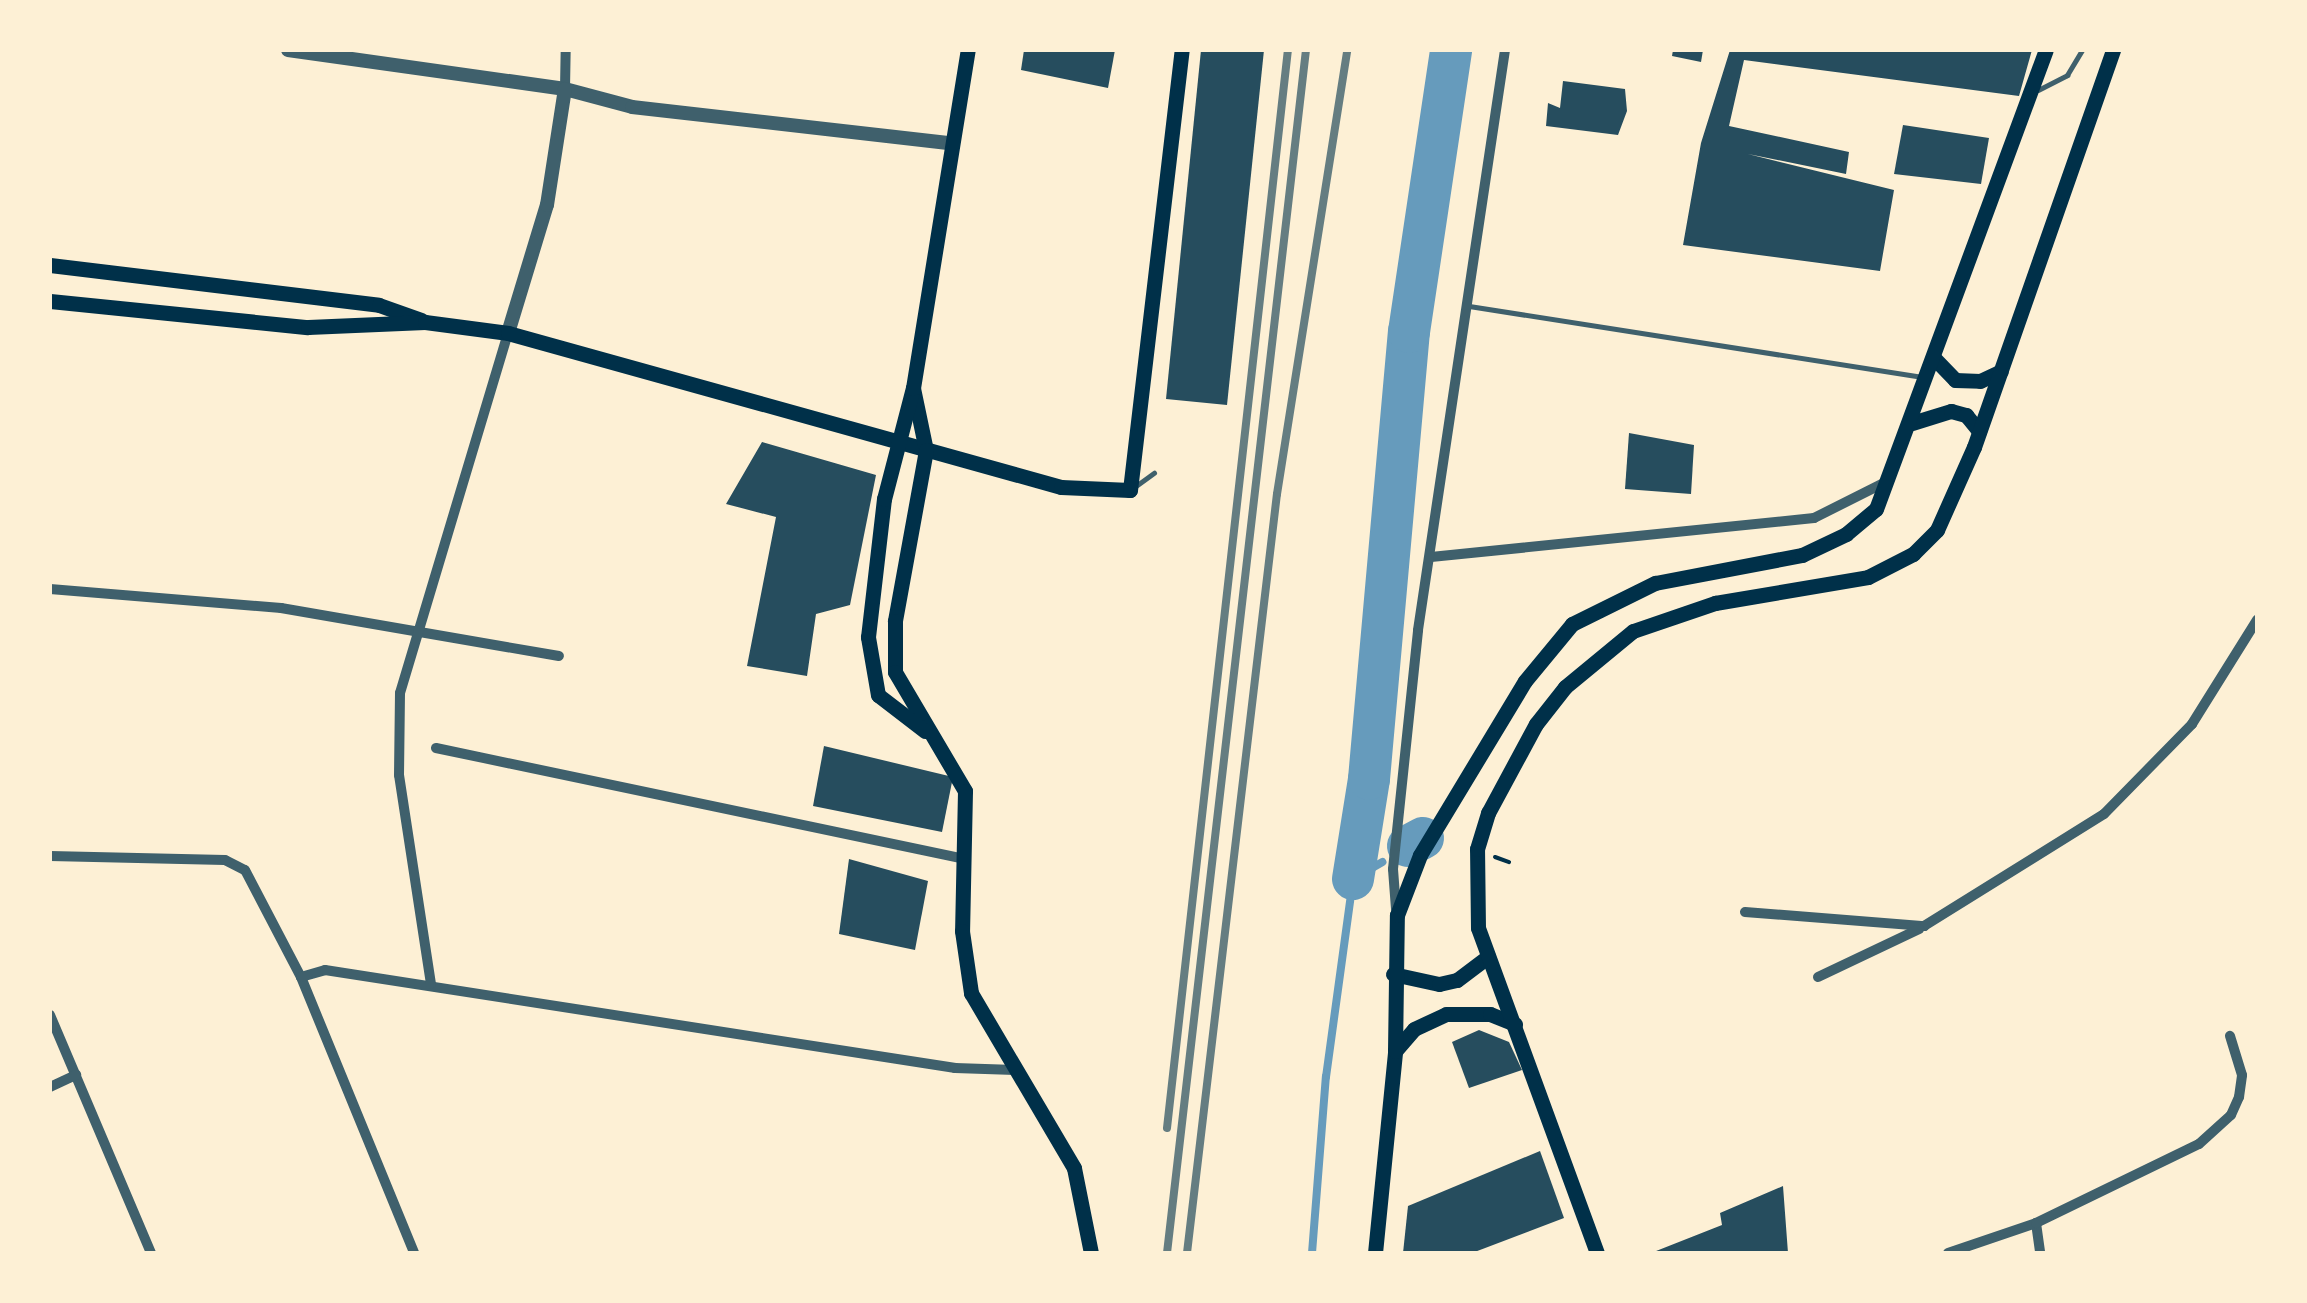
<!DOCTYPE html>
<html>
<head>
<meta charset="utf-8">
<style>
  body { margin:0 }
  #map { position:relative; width:2307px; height:1303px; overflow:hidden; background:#fdf0d5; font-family:Quicksand,sans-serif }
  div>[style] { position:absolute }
  .stream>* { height:8px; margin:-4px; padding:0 4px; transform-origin:4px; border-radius:4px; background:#669bbc }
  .river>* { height:42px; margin:-21px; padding:0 21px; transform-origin:21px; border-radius:21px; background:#669bbc }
  .building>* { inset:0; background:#264d5e }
  .path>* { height:4px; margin:-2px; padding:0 2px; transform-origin:2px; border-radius:2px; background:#003049 }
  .service>* { height:5px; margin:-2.5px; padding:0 2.5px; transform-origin:2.5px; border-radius:2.5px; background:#3f606c }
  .minor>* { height:10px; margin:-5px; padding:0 5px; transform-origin:5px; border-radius:5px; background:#3f606c }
  .tertiary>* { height:14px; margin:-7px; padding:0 7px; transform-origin:7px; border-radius:7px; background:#3f606c }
  .secondary>* { height:15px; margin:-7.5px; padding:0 7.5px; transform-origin:7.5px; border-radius:7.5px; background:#003049 }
  .rail>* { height:8px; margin:-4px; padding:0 4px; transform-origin:4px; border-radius:4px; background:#657d81 }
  span { translate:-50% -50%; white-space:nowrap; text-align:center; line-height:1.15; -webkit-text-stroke:9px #fdf0d5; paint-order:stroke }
  .frame { position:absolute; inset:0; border:52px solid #fdf0d5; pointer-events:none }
</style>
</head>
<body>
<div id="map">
  <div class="stream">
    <div style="left:1312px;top:1253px;width:177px;rotate:-85.5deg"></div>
    <div style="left:1326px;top:1077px;width:200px;rotate:-82.2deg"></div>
    <div style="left:1353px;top:879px;width:34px;rotate:-30deg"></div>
  </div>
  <div class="river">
    <div style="left:1408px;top:846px;width:17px;rotate:-28deg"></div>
    <div style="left:1353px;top:879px;width:101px;rotate:-80.9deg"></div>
    <div style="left:1369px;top:779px;width:449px;rotate:-84.9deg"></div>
    <div style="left:1409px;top:332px;width:285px;rotate:-81.5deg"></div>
  </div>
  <div class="building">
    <div style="clip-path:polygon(1024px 50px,1115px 50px,1108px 88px,1021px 70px)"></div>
    <div style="clip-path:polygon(1201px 50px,1264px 50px,1227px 405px,1166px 399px)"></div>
    <div style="clip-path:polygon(1673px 50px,1703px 50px,1701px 62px,1672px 56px)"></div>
    <div style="clip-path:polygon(1730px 50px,2032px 50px,2019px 96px,1744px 60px,1729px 126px,1849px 152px,1846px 174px,1748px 154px,1894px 190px,1880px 271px,1683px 245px,1701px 143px)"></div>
    <div style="clip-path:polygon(1563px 81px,1625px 89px,1627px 111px,1618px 135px,1546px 126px,1548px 103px,1560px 108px)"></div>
    <div style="clip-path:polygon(1903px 125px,1989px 138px,1981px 184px,1894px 174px)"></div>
    <div style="clip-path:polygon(1629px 433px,1694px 445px,1691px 494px,1625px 489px)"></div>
    <div style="clip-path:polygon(762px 442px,876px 475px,850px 605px,816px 614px,807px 676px,747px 666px,776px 517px,726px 504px)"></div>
    <div style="clip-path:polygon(824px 746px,953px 777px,942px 832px,813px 806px)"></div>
    <div style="clip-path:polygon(849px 859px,928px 881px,915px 950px,839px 934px)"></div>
    <div style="clip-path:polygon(1479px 1030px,1509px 1042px,1522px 1070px,1469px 1088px,1452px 1042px)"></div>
    <div style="clip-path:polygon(1540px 1151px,1564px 1218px,1472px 1253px,1403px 1253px,1408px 1206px)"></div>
    <div style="clip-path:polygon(1783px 1186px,1788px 1253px,1651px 1253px,1722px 1225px,1720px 1213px)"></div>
  </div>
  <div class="path">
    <div style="left:1495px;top:857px;width:15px;rotate:20deg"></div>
  </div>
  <div class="service">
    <div style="left:2038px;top:90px;width:33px;rotate:-27deg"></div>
    <div style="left:2067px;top:75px;width:29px;rotate:-59deg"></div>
    <div style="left:1469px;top:306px;width:459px;rotate:8.9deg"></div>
    <div style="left:1133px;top:488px;width:26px;rotate:-36deg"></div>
  </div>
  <div class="minor">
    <div style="left:565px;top:89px;width:39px;rotate:-89deg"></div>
    <div style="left:1431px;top:557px;width:385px;rotate:-5.8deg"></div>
    <div style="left:1814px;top:518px;width:78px;rotate:-26.6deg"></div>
    <div style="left:50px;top:589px;width:232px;rotate:4.7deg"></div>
    <div style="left:281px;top:608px;width:282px;rotate:9.8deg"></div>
    <div style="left:436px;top:748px;width:541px;rotate:11.85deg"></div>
    <div style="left:50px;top:856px;width:175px;rotate:1.3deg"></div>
    <div style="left:225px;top:860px;width:22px;rotate:27deg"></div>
    <div style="left:245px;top:870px;width:121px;rotate:62.4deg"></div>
    <div style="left:301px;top:977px;width:298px;rotate:67.7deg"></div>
    <div style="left:1396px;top:909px;width:40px;rotate:-94.3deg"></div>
    <div style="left:1393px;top:869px;width:240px;rotate:-84deg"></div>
    <div style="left:1418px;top:630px;width:586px;rotate:-81.47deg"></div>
    <div style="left:1745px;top:912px;width:180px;rotate:4.5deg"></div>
    <div style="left:1924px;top:926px;width:212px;rotate:-31.9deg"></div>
    <div style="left:2104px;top:814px;width:126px;rotate:-45.6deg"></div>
    <div style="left:2192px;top:724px;width:123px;rotate:-58deg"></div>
    <div style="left:301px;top:977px;width:25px;rotate:-16deg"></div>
    <div style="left:325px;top:970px;width:638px;rotate:8.84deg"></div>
    <div style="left:955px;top:1068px;width:60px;rotate:1.9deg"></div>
    <div style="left:1818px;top:977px;width:112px;rotate:-25.4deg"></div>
    <div style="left:431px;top:984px;width:211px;rotate:-98.7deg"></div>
    <div style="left:399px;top:775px;width:82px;rotate:-89.3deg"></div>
    <div style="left:400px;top:693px;width:376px;rotate:-73.3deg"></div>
    <div style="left:50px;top:1015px;width:259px;rotate:67deg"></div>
    <div style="left:50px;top:1087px;width:29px;rotate:-25deg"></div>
    <div style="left:2036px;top:1223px;width:30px;rotate:82deg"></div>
    <div style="left:1948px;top:1253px;width:93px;rotate:-18.8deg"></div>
    <div style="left:2036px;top:1223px;width:181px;rotate:-25.9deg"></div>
    <div style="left:2199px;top:1144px;width:43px;rotate:-42.2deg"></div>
    <div style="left:2231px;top:1115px;width:20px;rotate:-66deg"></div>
    <div style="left:2239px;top:1097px;width:22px;rotate:-82deg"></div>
    <div style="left:2242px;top:1075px;width:41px;rotate:-107.1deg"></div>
  </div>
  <div class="tertiary">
    <div style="left:288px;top:50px;width:280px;rotate:8deg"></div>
    <div style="left:565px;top:89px;width:69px;rotate:15deg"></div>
    <div style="left:632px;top:107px;width:318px;rotate:6.5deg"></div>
    <div style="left:508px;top:333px;width:134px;rotate:-73.1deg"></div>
    <div style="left:547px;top:205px;width:117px;rotate:-81.2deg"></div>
  </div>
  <div class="secondary">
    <div style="left:50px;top:265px;width:331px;rotate:6.9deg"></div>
    <div style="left:379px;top:305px;width:45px;rotate:19.7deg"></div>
    <div style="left:50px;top:301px;width:259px;rotate:5.8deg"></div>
    <div style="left:308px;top:327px;width:117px;rotate:-2.4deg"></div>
    <div style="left:425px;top:322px;width:84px;rotate:7.5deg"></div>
    <div style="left:508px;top:333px;width:574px;rotate:15.56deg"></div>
    <div style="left:1061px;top:487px;width:69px;rotate:2.5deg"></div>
    <div style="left:1130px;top:490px;width:443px;rotate:-83.3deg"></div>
    <div style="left:1933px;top:357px;width:32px;rotate:46deg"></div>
    <div style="left:1955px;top:380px;width:25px;rotate:2deg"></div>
    <div style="left:1980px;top:381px;width:23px;rotate:-25deg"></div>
    <div style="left:913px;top:388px;width:63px;rotate:78.2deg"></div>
    <div style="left:926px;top:450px;width:174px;rotate:100.3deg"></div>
    <div style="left:895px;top:621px;width:51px;rotate:90deg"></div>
    <div style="left:895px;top:672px;width:138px;rotate:59.5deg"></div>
    <div style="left:965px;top:791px;width:140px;rotate:91.2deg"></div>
    <div style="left:962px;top:931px;width:63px;rotate:81.7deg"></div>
    <div style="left:971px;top:993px;width:203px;rotate:59.5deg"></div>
    <div style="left:1074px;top:1168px;width:87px;rotate:78.7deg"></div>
    <div style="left:1912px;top:423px;width:41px;rotate:-17.1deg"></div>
    <div style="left:1951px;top:411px;width:16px;rotate:15deg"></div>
    <div style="left:1966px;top:415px;width:21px;rotate:51deg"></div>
    <div style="left:925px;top:731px;width:59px;rotate:-142.5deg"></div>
    <div style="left:878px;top:695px;width:59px;rotate:-99.8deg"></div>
    <div style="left:868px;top:637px;width:139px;rotate:-83.4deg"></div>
    <div style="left:884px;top:499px;width:115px;rotate:-75.4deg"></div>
    <div style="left:913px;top:388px;width:342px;rotate:-80.8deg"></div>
    <div style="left:1393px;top:974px;width:47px;rotate:12.3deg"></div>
    <div style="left:1439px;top:984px;width:18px;rotate:-13deg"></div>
    <div style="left:1457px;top:980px;width:39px;rotate:-37deg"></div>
    <div style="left:1395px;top:1051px;width:29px;rotate:-49deg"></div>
    <div style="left:1414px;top:1029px;width:35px;rotate:-25deg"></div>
    <div style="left:1446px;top:1014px;width:44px"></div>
    <div style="left:1490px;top:1014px;width:27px;rotate:22deg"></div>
    <div style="left:1375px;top:1253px;width:203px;rotate:-84.3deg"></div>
    <div style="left:1395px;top:1051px;width:136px;rotate:-89.2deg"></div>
    <div style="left:1397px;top:915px;width:64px;rotate:-69deg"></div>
    <div style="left:1420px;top:855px;width:203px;rotate:-58.9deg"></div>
    <div style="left:1525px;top:681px;width:74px;rotate:-50.5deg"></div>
    <div style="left:1572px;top:624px;width:93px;rotate:-26.3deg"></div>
    <div style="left:1655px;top:583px;width:150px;rotate:-10.8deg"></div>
    <div style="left:1802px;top:555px;width:49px;rotate:-25.5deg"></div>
    <div style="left:1846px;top:534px;width:39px;rotate:-40deg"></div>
    <div style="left:1876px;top:509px;width:489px;rotate:-69.7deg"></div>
    <div style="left:1597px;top:1253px;width:346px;rotate:-110.1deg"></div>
    <div style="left:1478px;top:928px;width:79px;rotate:-90.7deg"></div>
    <div style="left:1477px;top:849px;width:38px;rotate:-73deg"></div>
    <div style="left:1488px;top:813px;width:101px;rotate:-61.7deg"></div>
    <div style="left:1536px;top:724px;width:47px;rotate:-51.9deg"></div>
    <div style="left:1565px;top:687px;width:88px;rotate:-39.5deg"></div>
    <div style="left:1633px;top:631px;width:87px;rotate:-18.9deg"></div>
    <div style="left:1715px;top:603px;width:155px;rotate:-9.6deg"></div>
    <div style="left:1868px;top:577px;width:51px;rotate:-27.1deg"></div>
    <div style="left:1913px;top:554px;width:34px;rotate:-45deg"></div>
    <div style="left:1937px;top:530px;width:91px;rotate:-66deg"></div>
    <div style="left:1974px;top:447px;width:421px;rotate:-70.7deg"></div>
  </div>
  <div class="rail">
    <div style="left:1167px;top:1128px;width:1085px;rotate:-83.6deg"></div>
    <div style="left:1167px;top:1253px;width:1211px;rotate:-83.41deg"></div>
    <div style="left:1187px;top:1253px;width:764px;rotate:-83.24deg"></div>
    <div style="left:1277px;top:494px;width:449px;rotate:-81deg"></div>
  </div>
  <div class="frame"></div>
</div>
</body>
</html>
